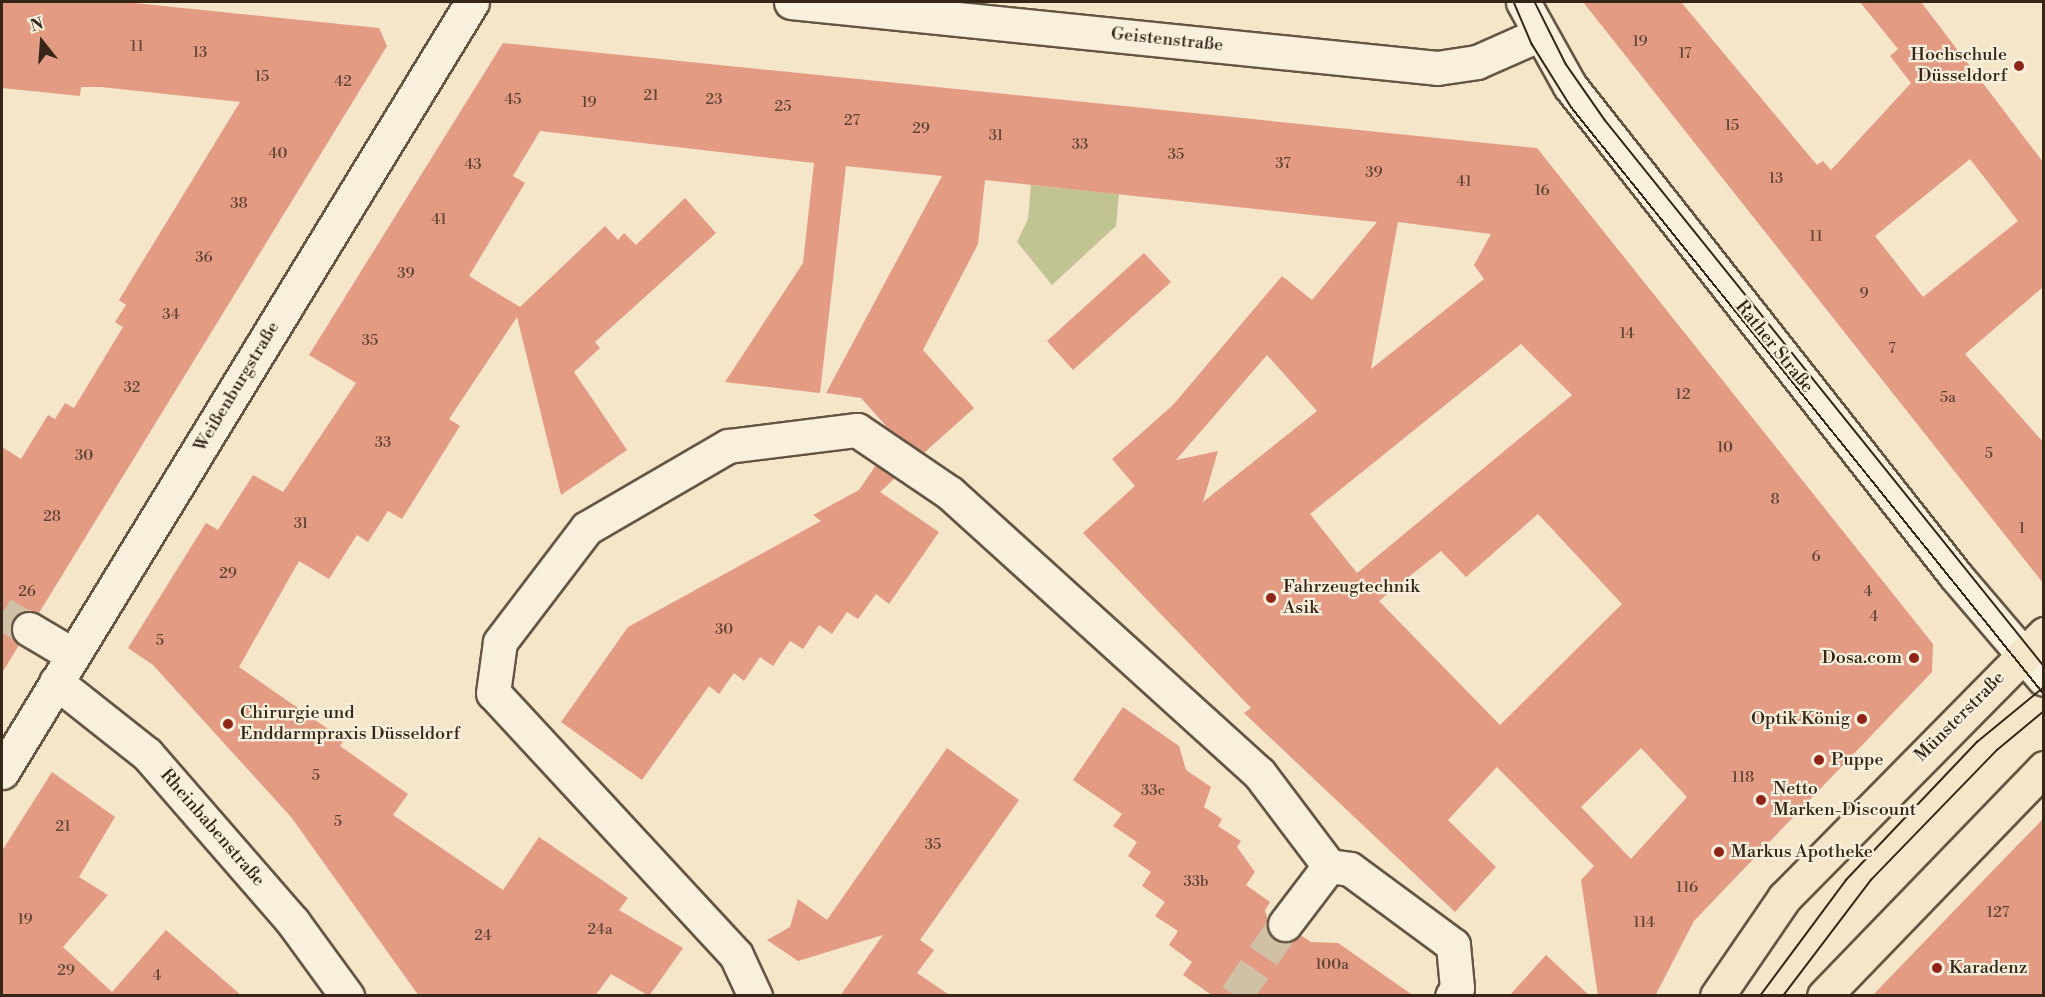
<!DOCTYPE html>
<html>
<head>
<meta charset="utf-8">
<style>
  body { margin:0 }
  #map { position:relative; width:2045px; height:997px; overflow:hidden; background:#f5e6ca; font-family:"Libre Bodoni",serif }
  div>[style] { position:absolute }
  .green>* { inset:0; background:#c1c393 }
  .building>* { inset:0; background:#e39c83 }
  .minor-tunnel>* { height:33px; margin-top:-16.5px; transform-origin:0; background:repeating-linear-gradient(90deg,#cfc0a6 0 33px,transparent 0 49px) }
  .roads { filter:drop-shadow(2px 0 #655644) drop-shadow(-2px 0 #655644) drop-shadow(0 2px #655644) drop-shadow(0 -2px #655644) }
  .minor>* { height:33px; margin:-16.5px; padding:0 16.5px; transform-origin:16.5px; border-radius:16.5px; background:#f8efdd }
  .major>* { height:33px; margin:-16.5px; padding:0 16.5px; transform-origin:16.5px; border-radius:16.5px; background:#f5e6ca }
  .tram>* { height:1.5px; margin:-0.75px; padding:0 0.75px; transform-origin:0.75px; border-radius:0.75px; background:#352618 }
  .dots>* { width:16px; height:16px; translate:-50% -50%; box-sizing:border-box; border:3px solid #f8efdd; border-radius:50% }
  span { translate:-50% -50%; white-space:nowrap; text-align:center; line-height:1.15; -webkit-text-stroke:4.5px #f8efdd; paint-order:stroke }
  .number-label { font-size:15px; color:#604433 }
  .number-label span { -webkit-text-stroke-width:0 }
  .street-label { font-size:18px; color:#352618 }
  .poi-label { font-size:18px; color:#352618 }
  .right { translate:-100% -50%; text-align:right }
  .left { translate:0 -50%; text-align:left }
  .frame { position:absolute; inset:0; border:3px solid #352618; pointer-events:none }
  .north { position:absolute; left:12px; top:12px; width:60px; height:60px; -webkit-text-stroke:4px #f8efdd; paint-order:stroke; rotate:343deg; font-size:16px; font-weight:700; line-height:24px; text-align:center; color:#352618 }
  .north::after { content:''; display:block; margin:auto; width:21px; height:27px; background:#352618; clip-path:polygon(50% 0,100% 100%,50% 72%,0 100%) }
</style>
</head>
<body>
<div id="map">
  <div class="green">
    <div style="clip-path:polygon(1031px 185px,1119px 194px,1116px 226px,1052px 285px,1017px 242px,1028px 219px)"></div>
  </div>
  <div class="building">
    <div style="clip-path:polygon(2px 2px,125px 2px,379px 28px,387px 46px,39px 613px,29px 610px,13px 619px,10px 629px,19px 645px,2px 673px,2px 447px,21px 459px,48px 415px,55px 419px,65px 403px,74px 408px,123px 327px,115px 322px,126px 305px,119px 300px,240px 102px,101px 87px,81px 87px,80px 96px,2px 88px)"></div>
    <div style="clip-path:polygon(evenodd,1583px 2px,1681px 2px,1817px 165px,1823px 161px,1831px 170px,1911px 83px,1890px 56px,1898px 49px,1860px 2px,1921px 2px,2043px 162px,2043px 287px,1965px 354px,2043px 442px,2043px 583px,1583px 2px,1970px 159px,2018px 221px,1923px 297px,1875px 236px,1970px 159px)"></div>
    <div style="clip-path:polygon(evenodd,503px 43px,1537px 148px,1933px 644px,1932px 672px,1694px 921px,1655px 996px,1598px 996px,1581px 880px,1594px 866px,1497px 767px,1448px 820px,1496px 867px,1455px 912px,1244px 713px,1251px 708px,1083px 533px,1135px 486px,1112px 459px,1173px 405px,1282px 276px,1312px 300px,1377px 222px,985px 180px,978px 244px,923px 350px,974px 408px,924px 453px,888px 428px,861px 398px,826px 393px,942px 176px,846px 166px,820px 393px,725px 382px,803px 263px,814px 163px,540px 131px,513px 176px,525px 183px,469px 276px,520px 307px,605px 226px,618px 240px,624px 233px,636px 245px,685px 198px,716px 233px,595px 342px,600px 348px,574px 372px,627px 450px,561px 495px,517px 317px,449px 419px,460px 426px,402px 519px,388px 511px,368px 542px,357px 535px,329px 579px,299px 561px,239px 667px,344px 740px,340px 746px,408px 794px,393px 815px,503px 890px,539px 837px,628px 898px,619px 910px,683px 948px,649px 996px,611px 974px,595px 996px,419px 996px,291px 817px,153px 665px,128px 648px,206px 523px,218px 530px,253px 475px,283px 492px,356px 383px,309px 355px,503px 43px,1398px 222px,1491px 234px,1474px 265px,1484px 279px,1371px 369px,1398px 222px,503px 43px,1521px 344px,1572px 395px,1357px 573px,1310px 514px,1521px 344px,503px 43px,1267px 355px,1317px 411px,1203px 502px,1218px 451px,1176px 460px,1267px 355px,503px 43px,1538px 514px,1622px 604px,1500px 725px,1379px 601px,1441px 551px,1466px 577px,1538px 514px,503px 43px,1641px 748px,1687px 797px,1631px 859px,1581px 807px,1641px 748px)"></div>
    <div style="clip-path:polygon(1144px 253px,1171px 282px,1073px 370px,1047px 341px)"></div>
    <div style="clip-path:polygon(876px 465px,895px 478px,880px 492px,939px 532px,889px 604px,876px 594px,858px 619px,847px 612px,832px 634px,819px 625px,803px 649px,790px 641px,773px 666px,760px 657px,744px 681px,734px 673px,719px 694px,709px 686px,642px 780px,561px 722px,628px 627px,821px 521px,813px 515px,859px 490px)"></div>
    <div style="clip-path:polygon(1123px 707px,1179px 746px,1186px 770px,1211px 787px,1204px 807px,1222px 819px,1218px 826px,1241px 841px,1237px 847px,1255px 872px,1246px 885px,1270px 902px,1265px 910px,1273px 939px,1292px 941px,1300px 935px,1311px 942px,1338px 943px,1414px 996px,1213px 996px,1183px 975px,1192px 962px,1169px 945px,1178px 931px,1155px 916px,1165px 902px,1142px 886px,1151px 872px,1128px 856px,1137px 842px,1113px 826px,1122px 814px,1073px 780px)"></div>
    <div style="clip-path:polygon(947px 748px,1019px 800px,920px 940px,934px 950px,917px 973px,951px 996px,840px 996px,883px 935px,798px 961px,767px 940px,790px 927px,798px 899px,827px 920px)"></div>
    <div style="clip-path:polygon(52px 772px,115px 817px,79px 877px,108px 895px,63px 947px,112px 992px,166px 930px,242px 996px,2px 996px,2px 851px)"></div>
    <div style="clip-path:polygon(2043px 819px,2043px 996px,1872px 996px,2002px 861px)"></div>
    <div style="clip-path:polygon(1546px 955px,1590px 996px,1509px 996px)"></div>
  </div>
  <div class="minor-tunnel">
    <div style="left:2px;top:613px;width:31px;rotate:31deg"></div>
    <div style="left:1236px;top:996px;width:87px;rotate:-55.8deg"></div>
  </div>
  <div class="roads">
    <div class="minor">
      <div style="left:791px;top:2px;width:649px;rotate:5.83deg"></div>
      <div style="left:1437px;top:68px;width:40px;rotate:-8.5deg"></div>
      <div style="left:1477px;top:62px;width:67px;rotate:-23.9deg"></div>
      <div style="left:1523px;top:2px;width:96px;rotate:60.8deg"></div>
      <div style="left:1570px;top:86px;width:624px;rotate:51.77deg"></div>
      <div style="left:1956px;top:576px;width:135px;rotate:49.5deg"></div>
      <div style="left:29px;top:629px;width:51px;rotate:30.6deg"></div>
      <div style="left:56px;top:682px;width:116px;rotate:38.4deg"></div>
      <div style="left:147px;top:754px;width:223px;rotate:49deg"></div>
      <div style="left:293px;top:922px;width:92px;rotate:53.9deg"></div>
      <div style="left:2px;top:772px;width:902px;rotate:-58.6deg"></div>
      <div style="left:1285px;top:924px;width:73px;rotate:-52.8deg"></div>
      <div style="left:755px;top:996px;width:45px;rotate:-114.9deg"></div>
      <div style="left:736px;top:955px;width:357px;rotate:-132.8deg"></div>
      <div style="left:493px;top:693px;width:51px;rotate:-82.2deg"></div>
      <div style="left:500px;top:642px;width:143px;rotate:-52.7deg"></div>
      <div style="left:587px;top:528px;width:163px;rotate:-30.2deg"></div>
      <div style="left:728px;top:446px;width:130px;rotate:-7.1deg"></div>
      <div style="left:857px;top:430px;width:112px;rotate:34.1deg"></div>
      <div style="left:950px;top:493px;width:417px;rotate:42.2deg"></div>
      <div style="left:1259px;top:773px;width:116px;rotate:53deg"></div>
      <div style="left:1329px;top:866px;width:21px;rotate:8deg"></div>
      <div style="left:1350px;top:869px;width:128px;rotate:36.4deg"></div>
      <div style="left:1453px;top:945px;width:43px;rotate:84.7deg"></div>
      <div style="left:1457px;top:988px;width:9px;rotate:122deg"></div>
    </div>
    <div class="major">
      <div style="left:1717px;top:996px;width:119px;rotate:-55.6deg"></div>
      <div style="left:1784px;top:898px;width:371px;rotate:-45.4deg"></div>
      <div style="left:1824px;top:996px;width:317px;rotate:-46deg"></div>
    </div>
  </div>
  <div class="tram">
    <div style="left:1514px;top:2px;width:46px;rotate:66.8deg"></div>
    <div style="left:1532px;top:44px;width:75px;rotate:58deg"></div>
    <div style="left:1572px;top:108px;width:752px;rotate:51.15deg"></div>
    <div style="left:1535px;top:2px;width:69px;rotate:63.4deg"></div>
    <div style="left:1566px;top:64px;width:68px;rotate:55.1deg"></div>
    <div style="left:1605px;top:120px;width:701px;rotate:51.2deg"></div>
    <div style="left:1760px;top:996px;width:144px;rotate:-53.4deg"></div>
    <div style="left:1846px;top:880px;width:190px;rotate:-46.5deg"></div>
    <div style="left:1977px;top:742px;width:87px;rotate:-39.4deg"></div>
    <div style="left:1783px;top:996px;width:146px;rotate:-52.8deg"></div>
    <div style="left:1871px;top:880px;width:181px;rotate:-45.9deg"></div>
    <div style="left:1997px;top:750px;width:61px;rotate:-39.7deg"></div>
  </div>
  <div class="dots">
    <div style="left:2019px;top:66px;background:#8f2418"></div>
    <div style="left:1271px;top:598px;background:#8f2418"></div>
    <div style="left:1914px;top:658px;background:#8f2418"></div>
    <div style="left:1862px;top:719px;background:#8f2418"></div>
    <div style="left:228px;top:724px;background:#8f2418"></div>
    <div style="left:1819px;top:760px;background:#8f2418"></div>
    <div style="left:1761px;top:800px;background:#8f2418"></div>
    <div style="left:1719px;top:852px;background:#8f2418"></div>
    <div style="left:1937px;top:968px;background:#8f2418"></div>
  </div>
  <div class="number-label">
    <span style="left:1640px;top:42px">19</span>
    <span style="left:137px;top:47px">11</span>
    <span style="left:200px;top:53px">13</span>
    <span style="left:1685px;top:54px">17</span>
    <span style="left:262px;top:77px">15</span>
    <span style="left:343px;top:82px">42</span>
    <span style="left:651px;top:96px">21</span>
    <span style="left:513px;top:100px">45</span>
    <span style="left:714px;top:100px">23</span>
    <span style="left:589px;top:103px">19</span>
    <span style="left:783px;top:107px">25</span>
    <span style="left:852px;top:121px">27</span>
    <span style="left:1732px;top:126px">15</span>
    <span style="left:921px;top:129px">29</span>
    <span style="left:996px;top:136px">31</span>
    <span style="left:1080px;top:145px">33</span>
    <span style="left:278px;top:154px">40</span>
    <span style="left:1176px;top:155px">35</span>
    <span style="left:1283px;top:164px">37</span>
    <span style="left:473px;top:165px">43</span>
    <span style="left:1374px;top:173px">39</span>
    <span style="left:1776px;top:179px">13</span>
    <span style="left:1464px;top:182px">41</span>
    <span style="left:1542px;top:191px">16</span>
    <span style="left:239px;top:204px">38</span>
    <span style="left:439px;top:220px">41</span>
    <span style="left:1816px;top:237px">11</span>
    <span style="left:204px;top:258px">36</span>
    <span style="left:406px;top:274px">39</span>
    <span style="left:1864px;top:294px">9</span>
    <span style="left:171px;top:315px">34</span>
    <span style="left:1627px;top:334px">14</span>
    <span style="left:370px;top:341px">35</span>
    <span style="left:1892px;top:349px">7</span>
    <span style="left:132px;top:388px">32</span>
    <span style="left:1683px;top:395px">12</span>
    <span style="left:1948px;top:398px">5a</span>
    <span style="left:383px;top:443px">33</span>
    <span style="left:1725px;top:448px">10</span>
    <span style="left:1989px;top:454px">5</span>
    <span style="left:84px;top:456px">30</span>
    <span style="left:1775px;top:500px">8</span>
    <span style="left:52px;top:517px">28</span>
    <span style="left:301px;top:524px">31</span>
    <span style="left:2022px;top:529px">1</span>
    <span style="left:1816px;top:557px">6</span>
    <span style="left:228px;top:574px">29</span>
    <span style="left:27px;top:592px">26</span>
    <span style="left:1868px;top:592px">4</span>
    <span style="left:1874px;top:617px">4</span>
    <span style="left:724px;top:630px">30</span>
    <span style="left:160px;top:641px">5</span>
    <span style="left:316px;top:776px">5</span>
    <span style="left:1743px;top:778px">118</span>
    <span style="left:1153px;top:791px">33c</span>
    <span style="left:338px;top:822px">5</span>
    <span style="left:63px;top:827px">21</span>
    <span style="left:933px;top:845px">35</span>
    <span style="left:1196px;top:882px">33b</span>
    <span style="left:1687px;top:888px">116</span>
    <span style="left:1998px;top:913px">127</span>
    <span style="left:25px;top:920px">19</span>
    <span style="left:1644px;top:923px">114</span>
    <span style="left:600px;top:930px">24a</span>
    <span style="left:483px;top:936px">24</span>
    <span style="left:1332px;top:965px">100a</span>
    <span style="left:66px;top:971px">29</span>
    <span style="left:157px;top:976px">4</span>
  </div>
  <div class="street-label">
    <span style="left:1167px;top:40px;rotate:6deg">Geistenstraße</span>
    <span style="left:1774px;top:347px;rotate:51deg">Rather Straße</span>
    <span style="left:237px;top:387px;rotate:-59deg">Weißenburgstraße</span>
    <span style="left:1960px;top:717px;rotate:-45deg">Münsterstraße</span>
    <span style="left:212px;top:828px;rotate:49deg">Rheinbabenstraße</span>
  </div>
  <div class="poi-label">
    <span class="right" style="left:2007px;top:66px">Hochschule<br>Düsseldorf</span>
    <span class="left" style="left:1283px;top:598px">Fahrzeugtechnik<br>Asik</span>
    <span class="right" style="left:1902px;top:658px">Dosa.com</span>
    <span class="left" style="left:240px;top:724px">Chirurgie und<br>Enddarmpraxis Düsseldorf</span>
    <span class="right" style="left:1850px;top:719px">Optik König</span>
    <span class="left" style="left:1831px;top:760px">Puppe</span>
    <span class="left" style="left:1773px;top:800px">Netto<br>Marken-Discount</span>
    <span class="left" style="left:1731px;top:852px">Markus Apotheke</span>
    <span class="left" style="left:1949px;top:968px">Karadenz</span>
  </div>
  <div class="frame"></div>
  <div class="north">N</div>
</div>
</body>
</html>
